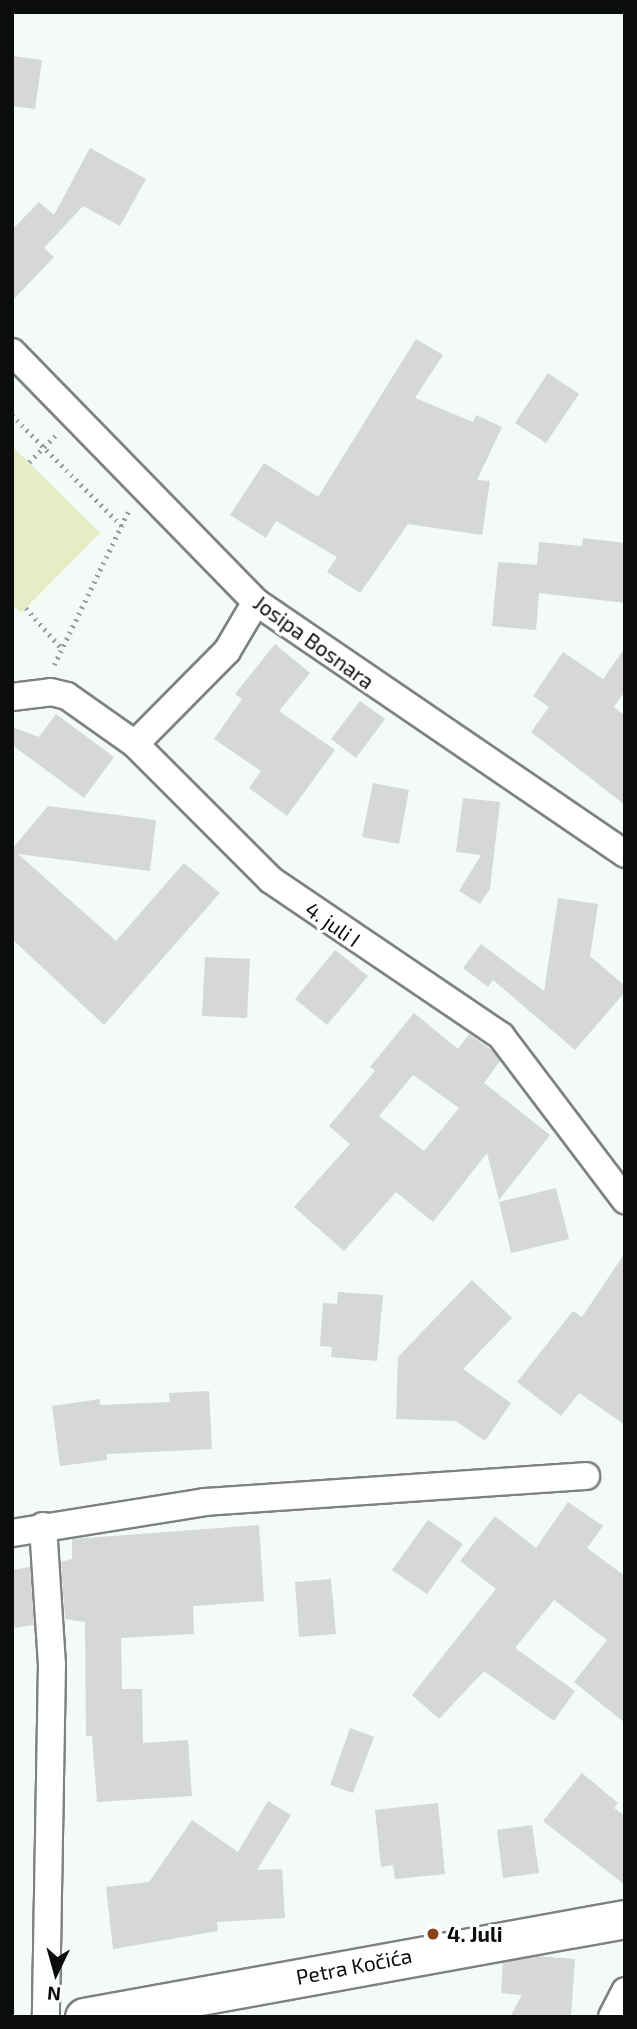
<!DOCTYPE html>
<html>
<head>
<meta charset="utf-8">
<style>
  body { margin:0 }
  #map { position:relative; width:637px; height:2029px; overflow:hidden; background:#f4faf6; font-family:"Exo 2",sans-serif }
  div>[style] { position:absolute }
  .green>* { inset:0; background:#e6edc6 }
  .building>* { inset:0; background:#d5d8d4 }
  .path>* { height:4.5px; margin-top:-2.25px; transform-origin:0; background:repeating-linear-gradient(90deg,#999d9b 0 2px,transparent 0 7px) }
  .roads { filter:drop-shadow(2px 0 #7e8280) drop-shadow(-2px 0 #7e8280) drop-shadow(0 2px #7e8280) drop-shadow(0 -2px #7e8280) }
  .street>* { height:26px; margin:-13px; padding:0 13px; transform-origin:13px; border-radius:13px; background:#fff }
  .secondary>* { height:37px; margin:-18.5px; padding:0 18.5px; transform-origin:18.5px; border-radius:18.5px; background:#fff }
  .dots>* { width:19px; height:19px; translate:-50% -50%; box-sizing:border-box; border:4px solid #fff; border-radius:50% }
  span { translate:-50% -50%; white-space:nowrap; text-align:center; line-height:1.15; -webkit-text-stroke:6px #fff; paint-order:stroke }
  .street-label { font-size:21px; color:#0b0d0c }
  .poi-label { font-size:21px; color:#0b0d0c; font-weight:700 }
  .left { translate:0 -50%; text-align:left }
  .frame { position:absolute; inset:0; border:14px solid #0b0d0c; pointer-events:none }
  .north { position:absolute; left:21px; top:1938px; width:70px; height:70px; -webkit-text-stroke:5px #fff; paint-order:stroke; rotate:185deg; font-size:19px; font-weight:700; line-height:28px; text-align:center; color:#0b0d0c }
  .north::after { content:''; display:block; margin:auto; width:24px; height:32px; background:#0b0d0c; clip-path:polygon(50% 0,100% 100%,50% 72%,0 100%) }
</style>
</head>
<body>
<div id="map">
  <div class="green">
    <div style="clip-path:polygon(12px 446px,100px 533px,21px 613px,12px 604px)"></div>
  </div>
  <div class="building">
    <div style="clip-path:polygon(12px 56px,42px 60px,35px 109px,12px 106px)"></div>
    <div style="clip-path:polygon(90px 148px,146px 179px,120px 226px,83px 206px,44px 248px,54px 257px,12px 301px,12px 230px,39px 202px,54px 215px)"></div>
    <div style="clip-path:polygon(416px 339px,443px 355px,415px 398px,473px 422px,476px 415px,502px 427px,477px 480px,490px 481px,482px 535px,408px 524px,360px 593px,327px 572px,337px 557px,276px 521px,266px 538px,230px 515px,264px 463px,318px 497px)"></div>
    <div style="clip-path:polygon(548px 373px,579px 394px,546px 443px,515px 423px)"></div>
    <div style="clip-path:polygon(583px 538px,625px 543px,625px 603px,539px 593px,536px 630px,492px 626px,498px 562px,537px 565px,539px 542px,582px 546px)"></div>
    <div style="clip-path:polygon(275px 644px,310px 673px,279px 711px,335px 750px,287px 816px,249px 788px,261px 771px,214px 739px,242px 699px,235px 694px)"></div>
    <div style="clip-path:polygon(625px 648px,625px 691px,614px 707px,625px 716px,625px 805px,531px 732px,549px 707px,533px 696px,563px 652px,603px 679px)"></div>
    <div style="clip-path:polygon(360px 701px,385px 719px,356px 758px,331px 739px)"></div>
    <div style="clip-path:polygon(56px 714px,114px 757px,84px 798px,12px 745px,12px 727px,39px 737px)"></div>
    <div style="clip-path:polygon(373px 783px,409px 790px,399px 844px,362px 837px)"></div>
    <div style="clip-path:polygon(463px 798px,500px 802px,490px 889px,480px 904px,459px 891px,481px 855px,456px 852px)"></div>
    <div style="clip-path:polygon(48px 806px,156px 820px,150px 871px,18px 854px,116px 941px,184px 863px,220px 893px,104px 1025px,12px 939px,12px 849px)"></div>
    <div style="clip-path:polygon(558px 898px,598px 904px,590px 956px,625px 986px,625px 992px,575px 1050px,493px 980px,488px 987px,463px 968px,481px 944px,544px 991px)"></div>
    <div style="clip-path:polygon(335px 950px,368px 976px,327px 1025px,295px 999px)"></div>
    <div style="clip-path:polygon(205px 957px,250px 959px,247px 1018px,202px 1016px)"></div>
    <div style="clip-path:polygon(evenodd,414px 1013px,458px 1049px,469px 1034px,493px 1051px,500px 1061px,484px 1083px,550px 1135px,499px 1200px,487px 1153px,433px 1222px,396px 1192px,344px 1251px,294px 1207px,350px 1144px,329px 1126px,375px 1071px,370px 1067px,414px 1013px,413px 1075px,459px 1108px,424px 1151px,379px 1116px,413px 1075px)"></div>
    <div style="clip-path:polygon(556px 1188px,569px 1239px,511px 1253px,499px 1202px)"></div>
    <div style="clip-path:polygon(625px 1253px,625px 1425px,579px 1393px,561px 1416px,517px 1382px,573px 1311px,582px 1317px)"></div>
    <div style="clip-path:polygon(472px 1280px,512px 1318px,463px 1369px,511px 1403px,485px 1441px,456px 1421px,396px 1419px,398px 1357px)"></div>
    <div style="clip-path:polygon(338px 1292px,383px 1295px,377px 1361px,331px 1357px,332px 1347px,320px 1346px,323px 1303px,337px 1304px)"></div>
    <div style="clip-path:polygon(209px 1391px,212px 1449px,107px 1454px,107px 1460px,60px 1466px,52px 1406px,100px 1399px,100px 1405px,170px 1402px,169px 1393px)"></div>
    <div style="clip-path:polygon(568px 1502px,603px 1526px,587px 1548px,625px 1576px,625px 1723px,574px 1682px,607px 1640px,554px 1600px,515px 1648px,575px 1691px,554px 1721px,484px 1671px,439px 1719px,412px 1695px,496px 1589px,460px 1561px,495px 1516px,536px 1548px)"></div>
    <div style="clip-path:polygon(428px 1520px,463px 1544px,427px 1594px,392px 1570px)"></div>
    <div style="clip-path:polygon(259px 1525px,264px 1601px,193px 1606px,194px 1634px,121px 1638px,122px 1689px,142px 1689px,143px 1743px,188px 1740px,192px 1796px,97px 1802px,92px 1736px,86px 1736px,85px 1622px,65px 1619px,61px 1562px,72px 1559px,72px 1539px)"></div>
    <div style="clip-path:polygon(30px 1567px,34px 1625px,12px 1628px,12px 1570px)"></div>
    <div style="clip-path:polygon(331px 1579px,336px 1634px,299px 1637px,295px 1582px)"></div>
    <div style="clip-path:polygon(350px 1728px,374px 1737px,353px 1793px,330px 1785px)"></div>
    <div style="clip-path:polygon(582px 1773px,618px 1803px,614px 1808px,625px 1816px,625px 1885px,543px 1821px)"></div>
    <div style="clip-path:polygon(268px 1801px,291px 1815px,257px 1870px,282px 1869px,285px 1918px,217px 1922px,218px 1931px,113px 1949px,106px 1887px,149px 1882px,192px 1820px,238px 1852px)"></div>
    <div style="clip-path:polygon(438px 1803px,445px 1874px,395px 1879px,393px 1865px,381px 1867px,375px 1810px)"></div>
    <div style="clip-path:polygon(532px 1825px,539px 1873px,503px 1878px,497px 1830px)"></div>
    <div style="clip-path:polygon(537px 1956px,575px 1959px,571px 2017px,510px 2017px,522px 1995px,501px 1993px,503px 1962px)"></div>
  </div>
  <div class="path">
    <div style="left:12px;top:415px;width:156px;rotate:45.3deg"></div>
    <div style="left:29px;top:462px;width:37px;rotate:-45deg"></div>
    <div style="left:26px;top:608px;width:55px;rotate:48.7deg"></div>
    <div style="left:54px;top:665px;width:170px;rotate:-64.2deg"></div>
  </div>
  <div class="roads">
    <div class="street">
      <div style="left:12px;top:352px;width:349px;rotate:45.7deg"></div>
      <div style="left:256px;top:602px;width:447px;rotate:34.3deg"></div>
      <div style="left:12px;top:697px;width:39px;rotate:-7deg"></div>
      <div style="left:51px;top:692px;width:16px;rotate:14deg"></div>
      <div style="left:67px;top:696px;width:83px;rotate:35.2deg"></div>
      <div style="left:135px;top:744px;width:192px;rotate:45deg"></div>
      <div style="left:271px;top:880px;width:278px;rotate:34.1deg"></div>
      <div style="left:501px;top:1036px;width:206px;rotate:52.9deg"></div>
      <div style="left:135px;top:744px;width:131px;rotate:-45.3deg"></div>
      <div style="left:227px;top:651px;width:57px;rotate:-59.4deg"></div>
      <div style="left:43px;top:1526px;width:138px;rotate:86.3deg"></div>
      <div style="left:52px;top:1664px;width:353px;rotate:91deg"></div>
      <div style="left:12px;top:1533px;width:195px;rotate:-9.1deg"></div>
      <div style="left:205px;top:1502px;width:382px;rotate:-3.9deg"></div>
      <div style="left:612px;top:2017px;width:29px;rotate:-63deg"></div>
    </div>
    <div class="secondary">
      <div style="left:84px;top:2017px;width:550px;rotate:-10.27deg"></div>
    </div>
  </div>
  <div class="dots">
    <div style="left:433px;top:1934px;background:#88431b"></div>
  </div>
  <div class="street-label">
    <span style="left:314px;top:642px;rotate:36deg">Josipa Bosnara</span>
    <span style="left:333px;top:924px;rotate:35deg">4. juli I</span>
    <span style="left:354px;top:1966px;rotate:-11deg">Petra Kočića</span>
  </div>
  <div class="poi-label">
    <span class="left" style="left:447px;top:1934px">4. Juli</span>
  </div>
  <div class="frame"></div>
  <div class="north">N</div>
</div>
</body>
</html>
